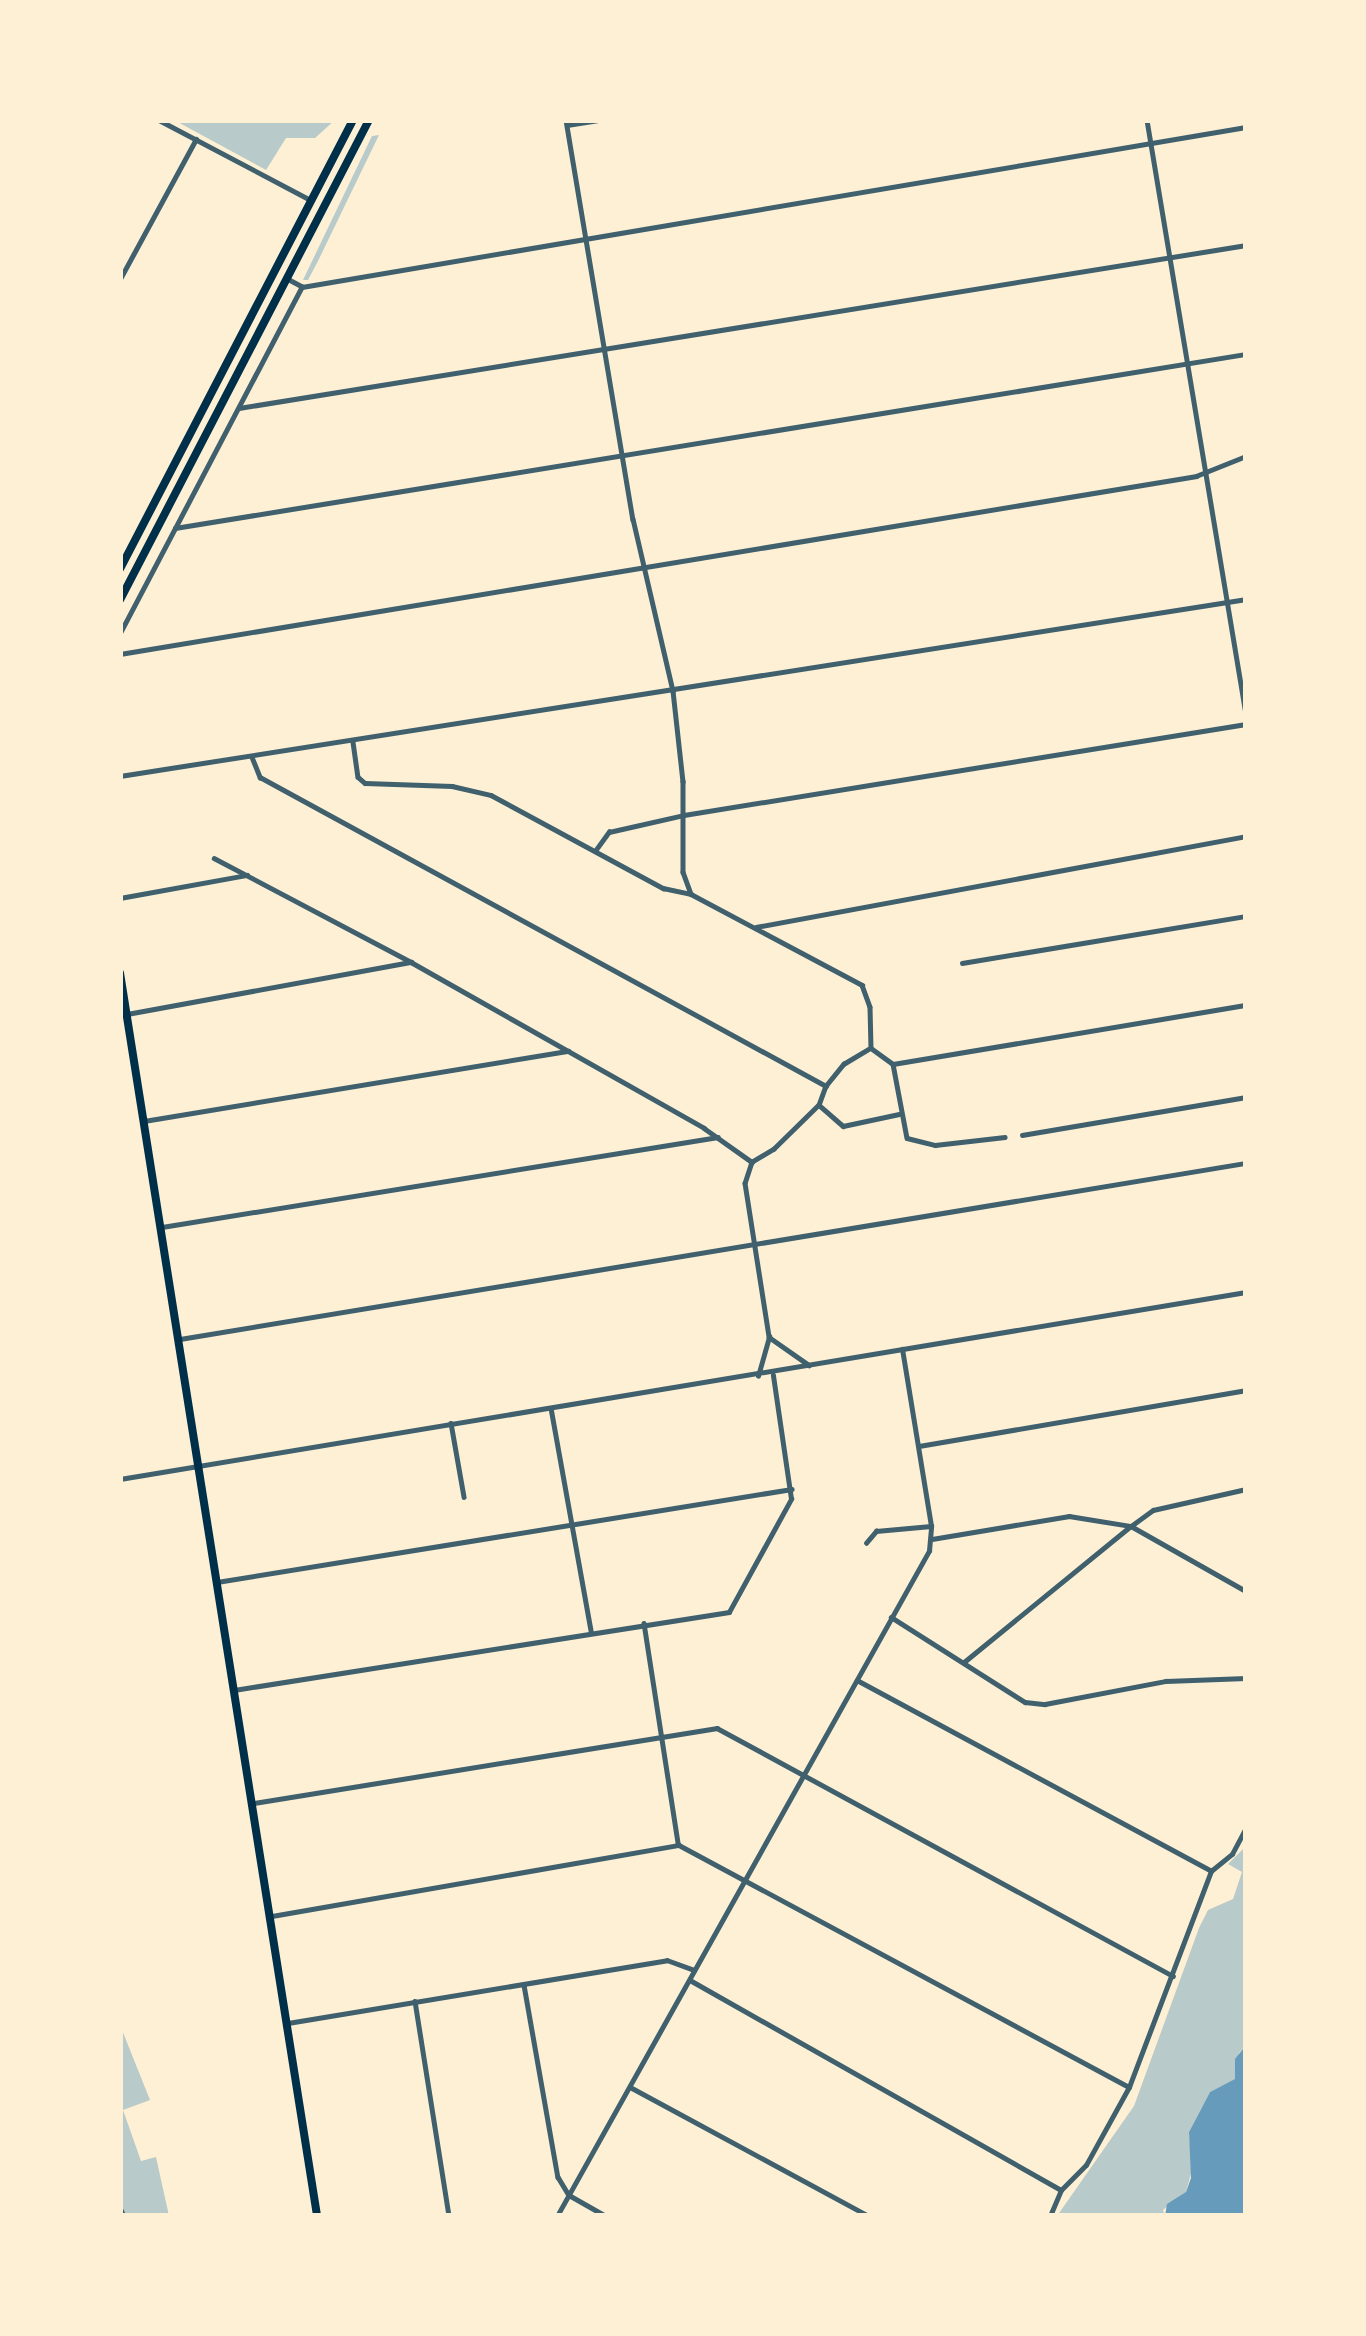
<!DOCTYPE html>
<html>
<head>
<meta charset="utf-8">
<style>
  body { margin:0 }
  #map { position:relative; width:1366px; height:2336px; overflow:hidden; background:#fdf0d5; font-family:"DM Sans",sans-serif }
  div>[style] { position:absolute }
  .green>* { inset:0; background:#b9caca }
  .water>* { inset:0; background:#669bbc }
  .minor>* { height:4.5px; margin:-2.25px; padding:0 2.25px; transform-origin:2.25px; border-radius:2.25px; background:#3f606c }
  .primary>* { height:8px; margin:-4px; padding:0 4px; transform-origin:4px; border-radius:4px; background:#003049 }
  span { translate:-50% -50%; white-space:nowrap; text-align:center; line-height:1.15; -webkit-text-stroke:12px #fdf0d5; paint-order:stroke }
  .frame { position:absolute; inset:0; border:123px solid #fdf0d5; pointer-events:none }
</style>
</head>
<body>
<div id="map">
  <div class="green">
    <div style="clip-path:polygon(174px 120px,335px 120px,315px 138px,286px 138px,266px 170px)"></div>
    <div style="clip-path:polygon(379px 135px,318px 261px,308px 280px,303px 280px,372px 136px)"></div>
    <div style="clip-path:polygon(1246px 1846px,1246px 2045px,1239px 2053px,1236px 2079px,1210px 2092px,1189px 2132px,1192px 2170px,1186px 2192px,1163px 2210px,1165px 2216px,1057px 2216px,1134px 2106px,1199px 1928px,1208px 1910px,1233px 1899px,1242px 1872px,1228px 1864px)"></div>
    <div style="clip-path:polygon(120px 2025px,150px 2100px,123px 2110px,141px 2161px,156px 2157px,169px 2216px,120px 2216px)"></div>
  </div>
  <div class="water">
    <div style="clip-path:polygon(1246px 2045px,1246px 2216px,1165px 2216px,1167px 2204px,1186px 2192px,1191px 2178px,1189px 2132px,1210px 2092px,1235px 2079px,1235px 2059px)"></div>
  </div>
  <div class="minor">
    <div style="left:159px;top:120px;width:172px;rotate:27.8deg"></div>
    <div style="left:566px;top:120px;width:405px;rotate:80.5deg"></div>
    <div style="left:633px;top:519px;width:177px;rotate:76.9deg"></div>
    <div style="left:673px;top:691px;width:91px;rotate:83.7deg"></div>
    <div style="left:683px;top:781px;width:91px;rotate:90deg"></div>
    <div style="left:683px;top:872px;width:23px;rotate:70deg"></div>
    <div style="left:1147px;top:120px;width:602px;rotate:80.54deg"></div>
    <div style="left:567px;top:125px;width:30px;rotate:-9deg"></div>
    <div style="left:120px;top:279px;width:159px;rotate:-61.5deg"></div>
    <div style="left:302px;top:287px;width:957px;rotate:-9.62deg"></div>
    <div style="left:239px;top:408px;width:1020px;rotate:-9.19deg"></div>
    <div style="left:175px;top:528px;width:1085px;rotate:-9.23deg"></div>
    <div style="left:120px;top:633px;width:391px;rotate:-62.3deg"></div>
    <div style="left:302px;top:287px;width:17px;rotate:-152deg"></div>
    <div style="left:120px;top:654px;width:1091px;rotate:-9.39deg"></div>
    <div style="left:1196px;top:476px;width:54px;rotate:-21.8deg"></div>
    <div style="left:353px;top:742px;width:35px;rotate:82deg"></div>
    <div style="left:358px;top:777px;width:9px;rotate:41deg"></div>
    <div style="left:365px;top:783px;width:87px;rotate:2deg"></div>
    <div style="left:452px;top:786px;width:40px;rotate:13deg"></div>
    <div style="left:491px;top:795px;width:196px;rotate:28.4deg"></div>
    <div style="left:663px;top:888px;width:29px;rotate:12deg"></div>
    <div style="left:691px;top:894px;width:194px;rotate:28deg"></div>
    <div style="left:862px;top:985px;width:23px;rotate:70deg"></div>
    <div style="left:870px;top:1007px;width:41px;rotate:88.6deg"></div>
    <div style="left:871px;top:1048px;width:31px;rotate:149deg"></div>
    <div style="left:844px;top:1064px;width:28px;rotate:129deg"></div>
    <div style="left:826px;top:1086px;width:20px;rotate:110deg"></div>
    <div style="left:819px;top:1105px;width:63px;rotate:135.6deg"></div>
    <div style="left:774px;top:1149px;width:26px;rotate:149deg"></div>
    <div style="left:252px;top:757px;width:22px;rotate:68deg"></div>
    <div style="left:260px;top:777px;width:645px;rotate:28.63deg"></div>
    <div style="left:120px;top:776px;width:1140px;rotate:-8.93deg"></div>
    <div style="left:595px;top:851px;width:24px;rotate:-54deg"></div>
    <div style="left:609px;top:832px;width:77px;rotate:-12.8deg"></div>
    <div style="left:684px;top:815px;width:569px;rotate:-9.2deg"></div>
    <div style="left:214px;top:858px;width:223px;rotate:27.8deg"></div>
    <div style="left:411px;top:962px;width:337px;rotate:29.5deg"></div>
    <div style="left:704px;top:1128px;width:59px;rotate:35.3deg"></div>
    <div style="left:120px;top:898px;width:129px;rotate:-10.3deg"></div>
    <div style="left:756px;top:927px;width:498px;rotate:-10.5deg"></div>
    <div style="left:962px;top:963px;width:288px;rotate:-9.4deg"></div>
    <div style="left:127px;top:1014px;width:289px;rotate:-10.4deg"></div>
    <div style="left:871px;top:1048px;width:27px;rotate:36deg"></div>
    <div style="left:893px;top:1064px;width:75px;rotate:79.3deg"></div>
    <div style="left:907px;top:1138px;width:29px;rotate:14deg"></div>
    <div style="left:935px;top:1145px;width:70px;rotate:-6.5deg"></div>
    <div style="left:893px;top:1064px;width:358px;rotate:-9.5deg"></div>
    <div style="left:819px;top:1105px;width:32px;rotate:41deg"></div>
    <div style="left:843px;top:1126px;width:57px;rotate:-12.1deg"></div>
    <div style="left:144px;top:1121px;width:430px;rotate:-9.4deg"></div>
    <div style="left:1022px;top:1135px;width:227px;rotate:-9.6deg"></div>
    <div style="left:752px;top:1162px;width:22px;rotate:108deg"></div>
    <div style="left:745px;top:1183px;width:156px;rotate:81.1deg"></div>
    <div style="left:769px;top:1337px;width:49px;rotate:35deg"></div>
    <div style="left:162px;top:1227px;width:563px;rotate:-9.19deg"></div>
    <div style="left:180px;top:1339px;width:1080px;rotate:-9.38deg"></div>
    <div style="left:758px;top:1376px;width:41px;rotate:-74.2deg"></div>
    <div style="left:551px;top:1408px;width:226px;rotate:79.8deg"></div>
    <div style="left:451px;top:1423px;width:75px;rotate:80deg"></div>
    <div style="left:919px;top:1446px;width:332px;rotate:-9.7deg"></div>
    <div style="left:120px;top:1479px;width:1141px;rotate:-9.43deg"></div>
    <div style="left:932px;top:1539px;width:139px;rotate:-9.5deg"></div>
    <div style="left:1069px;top:1516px;width:63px;rotate:9.2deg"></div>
    <div style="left:1131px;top:1526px;width:27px;rotate:-36deg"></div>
    <div style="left:1153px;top:1510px;width:95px;rotate:-12.7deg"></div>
    <div style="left:866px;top:1543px;width:16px;rotate:-50deg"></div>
    <div style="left:876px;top:1531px;width:55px;rotate:-5.2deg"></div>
    <div style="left:217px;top:1582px;width:582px;rotate:-9.19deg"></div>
    <div style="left:891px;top:1617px;width:159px;rotate:32.4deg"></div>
    <div style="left:1025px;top:1702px;width:20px;rotate:6deg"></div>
    <div style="left:1045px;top:1704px;width:123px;rotate:-10.8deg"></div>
    <div style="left:1166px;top:1681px;width:80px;rotate:-2.1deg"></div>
    <div style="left:644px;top:1623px;width:223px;rotate:81.2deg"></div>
    <div style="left:964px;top:1662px;width:215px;rotate:-39.2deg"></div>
    <div style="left:1131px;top:1526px;width:132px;rotate:29.5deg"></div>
    <div style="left:857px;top:1680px;width:402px;rotate:28.3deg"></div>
    <div style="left:234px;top:1690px;width:501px;rotate:-8.95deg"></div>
    <div style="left:729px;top:1612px;width:129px;rotate:-61.2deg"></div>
    <div style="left:791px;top:1499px;width:125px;rotate:-98.3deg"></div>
    <div style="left:254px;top:1803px;width:469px;rotate:-9.2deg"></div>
    <div style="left:717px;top:1728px;width:519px;rotate:28.54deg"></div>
    <div style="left:272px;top:1916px;width:413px;rotate:-9.9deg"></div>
    <div style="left:679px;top:1845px;width:511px;rotate:28.27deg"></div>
    <div style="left:690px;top:1980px;width:426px;rotate:29.5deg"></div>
    <div style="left:524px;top:1985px;width:195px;rotate:80deg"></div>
    <div style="left:558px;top:2177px;width:21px;rotate:59deg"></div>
    <div style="left:569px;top:2195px;width:43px;rotate:29.6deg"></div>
    <div style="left:415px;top:2001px;width:218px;rotate:81deg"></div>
    <div style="left:288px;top:2023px;width:384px;rotate:-9.4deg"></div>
    <div style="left:667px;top:1960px;width:29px;rotate:20deg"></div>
    <div style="left:632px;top:2088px;width:269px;rotate:28.4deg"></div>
    <div style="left:120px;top:2208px;width:9px;rotate:63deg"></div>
    <div style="left:557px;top:2216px;width:762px;rotate:-60.78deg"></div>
    <div style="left:929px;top:1551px;width:25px;rotate:-85deg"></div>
    <div style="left:931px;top:1526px;width:179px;rotate:-99.3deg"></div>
    <div style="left:1050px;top:2216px;width:28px;rotate:-67deg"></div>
    <div style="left:1061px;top:2190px;width:35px;rotate:-45deg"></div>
    <div style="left:1086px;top:2165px;width:89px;rotate:-61.1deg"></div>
    <div style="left:1129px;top:2087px;width:231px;rotate:-69.2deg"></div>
    <div style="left:1211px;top:1871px;width:27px;rotate:-39deg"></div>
    <div style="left:1232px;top:1854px;width:30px;rotate:-62deg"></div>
  </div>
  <div class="primary">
    <div style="left:120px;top:569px;width:506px;rotate:-62.57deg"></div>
    <div style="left:120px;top:600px;width:541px;rotate:-62.58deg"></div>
    <div style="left:120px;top:973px;width:1259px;rotate:80.99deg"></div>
  </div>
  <div class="frame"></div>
</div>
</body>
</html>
